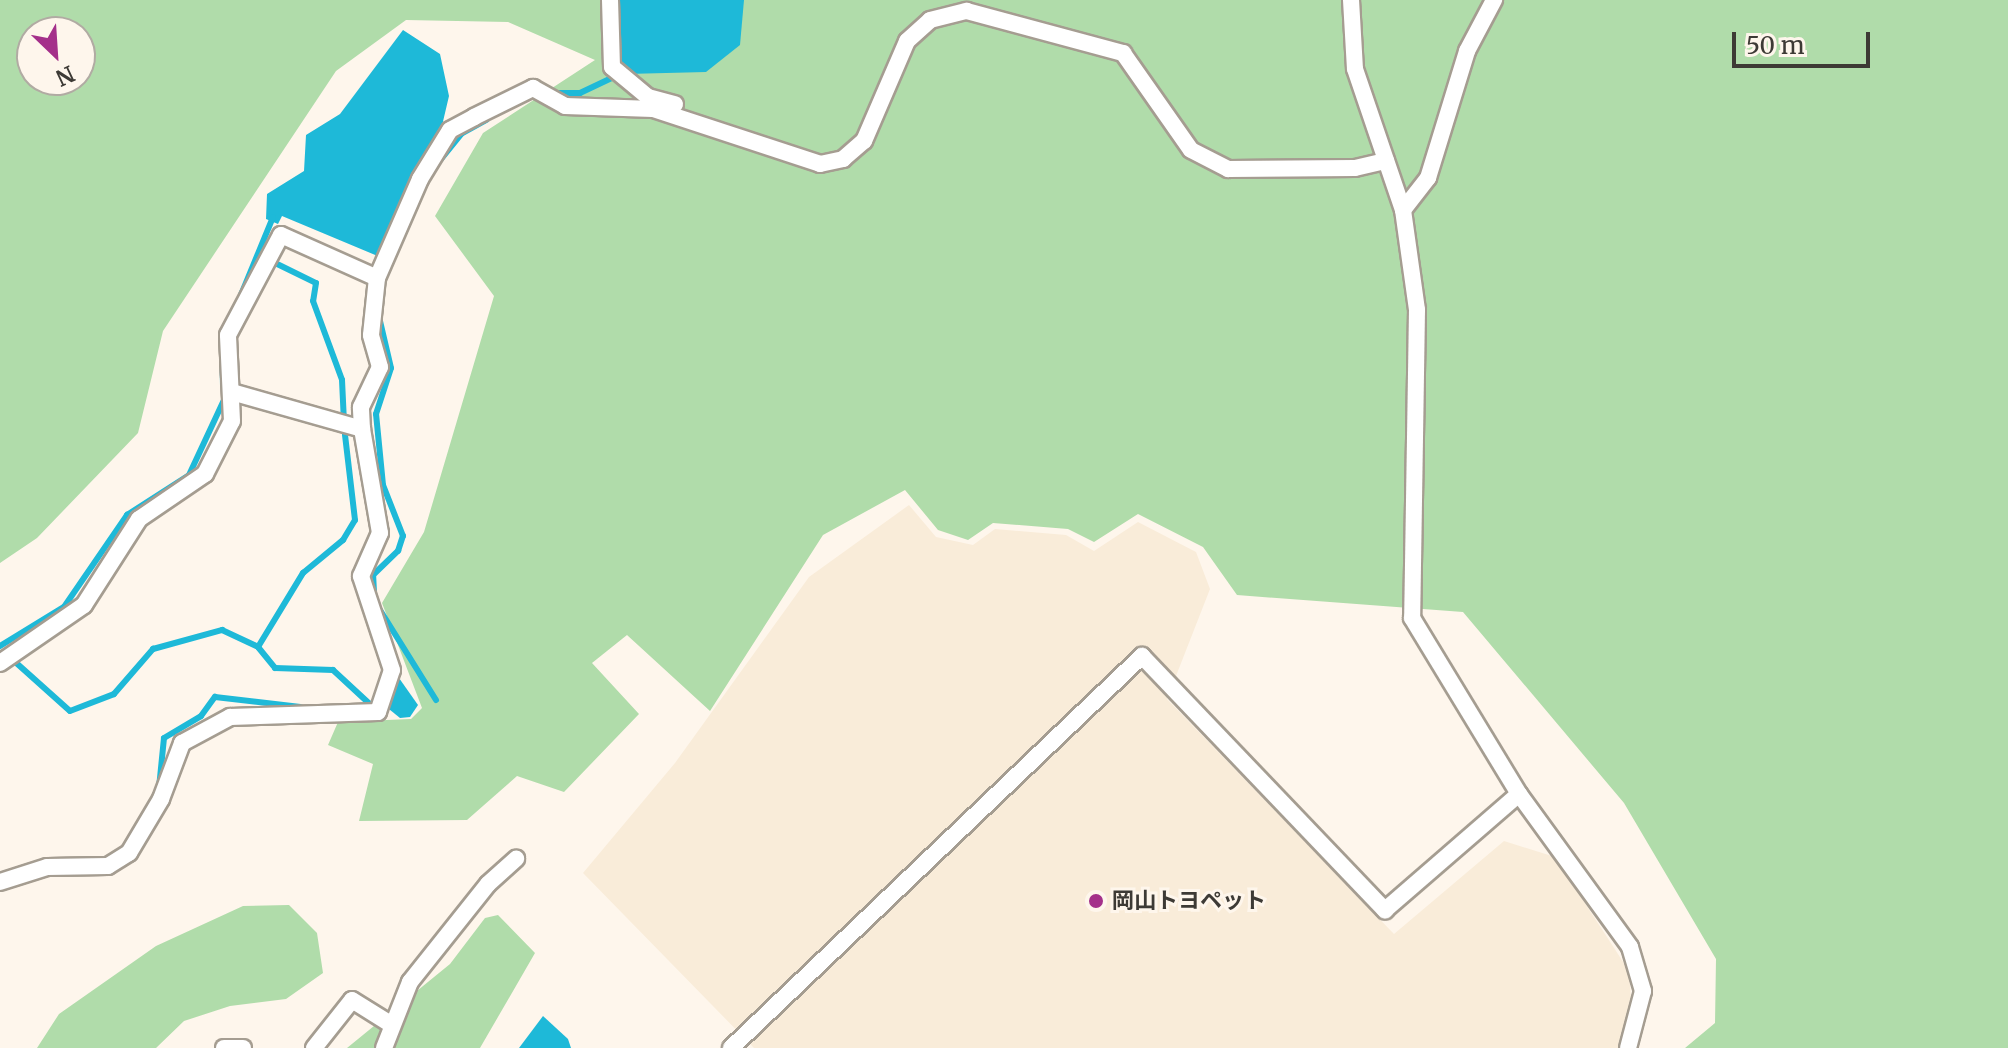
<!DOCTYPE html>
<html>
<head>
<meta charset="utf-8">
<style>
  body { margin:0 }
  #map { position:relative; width:2008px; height:1048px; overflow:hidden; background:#fef6ec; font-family:Merriweather,"Noto Sans JP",serif }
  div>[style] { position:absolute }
  .built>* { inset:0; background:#f9ecd9 }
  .green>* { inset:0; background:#b0dcaa }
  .water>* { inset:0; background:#1eb9d8 }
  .stream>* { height:6px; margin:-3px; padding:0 3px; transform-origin:3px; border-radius:3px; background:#1eb9d8 }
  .roads { filter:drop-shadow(2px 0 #a59d91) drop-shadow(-2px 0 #a59d91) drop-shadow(0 2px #a59d91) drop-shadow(0 -2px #a59d91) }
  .minor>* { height:16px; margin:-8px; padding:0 8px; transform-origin:8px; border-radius:8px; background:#fff }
  .dots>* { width:22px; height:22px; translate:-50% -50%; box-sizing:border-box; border:4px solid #fef6ec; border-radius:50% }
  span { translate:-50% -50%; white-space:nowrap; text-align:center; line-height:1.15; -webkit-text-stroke:6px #fef6ec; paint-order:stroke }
  .poi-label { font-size:22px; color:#3d3a35; font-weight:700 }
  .left { translate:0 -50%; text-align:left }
  .north { position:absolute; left:16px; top:16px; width:80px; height:80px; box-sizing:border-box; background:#fef6ec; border:2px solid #b1aba3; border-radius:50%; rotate:155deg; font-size:22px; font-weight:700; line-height:32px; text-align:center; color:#3d3a35 }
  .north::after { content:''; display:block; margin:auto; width:28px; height:36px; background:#a4308a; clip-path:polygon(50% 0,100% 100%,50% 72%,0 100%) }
  .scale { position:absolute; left:1732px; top:32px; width:138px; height:36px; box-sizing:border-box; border:4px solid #3d3a35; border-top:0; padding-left:10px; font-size:24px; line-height:28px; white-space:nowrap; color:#3d3a35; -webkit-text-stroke:6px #fef6ec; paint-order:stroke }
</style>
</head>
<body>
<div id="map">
  <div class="built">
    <div style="clip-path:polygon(909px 505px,936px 537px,973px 545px,995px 529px,1066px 535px,1094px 551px,1138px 522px,1196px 552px,1210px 589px,1167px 699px,1394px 934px,1504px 841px,1555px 857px,1629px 971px,1631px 999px,1618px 1048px,754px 1048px,583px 873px,675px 763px,809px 577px)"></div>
  </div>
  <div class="green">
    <div style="clip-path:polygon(evenodd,0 0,2008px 0,2008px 1048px,1685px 1048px,1715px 1023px,1716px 959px,1624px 803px,1463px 612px,1237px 595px,1203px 547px,1138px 514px,1094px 542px,1068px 529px,993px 523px,968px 540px,938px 530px,905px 490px,823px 535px,710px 711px,627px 635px,592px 663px,639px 714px,564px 792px,517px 776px,467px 820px,359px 821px,373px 764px,328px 745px,338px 722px,411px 719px,422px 708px,382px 603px,424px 532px,494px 296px,435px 216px,483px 133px,595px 60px,508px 22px,406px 20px,336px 71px,163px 331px,138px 433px,37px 538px,0 563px,0 0,32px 32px,80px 32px,80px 80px,32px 80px,32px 32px)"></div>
    <div style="clip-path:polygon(289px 905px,317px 933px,323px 973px,286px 999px,230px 1006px,184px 1021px,156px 1048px,37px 1048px,59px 1014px,156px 946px,243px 906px)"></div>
    <div style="clip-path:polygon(498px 915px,535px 953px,480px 1048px,347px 1048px,450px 964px,485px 918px)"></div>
  </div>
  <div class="water">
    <div style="clip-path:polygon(619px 0,744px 0,740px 45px,706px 72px,626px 74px,619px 65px)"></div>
    <div style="clip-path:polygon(403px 30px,440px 54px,449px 96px,441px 130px,388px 228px,380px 257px,282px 216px,278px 224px,266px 219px,267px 194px,304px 171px,306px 135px,340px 114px)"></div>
    <div style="clip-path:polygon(399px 678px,418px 705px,410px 717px,400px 718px,384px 705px,393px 679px)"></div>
    <div style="clip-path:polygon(543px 1016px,568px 1039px,571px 1048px,519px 1048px)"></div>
  </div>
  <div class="stream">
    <div style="left:547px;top:93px;width:33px"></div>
    <div style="left:580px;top:93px;width:42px;rotate:-25.3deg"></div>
    <div style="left:441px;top:159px;width:32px;rotate:-51deg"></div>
    <div style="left:461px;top:134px;width:29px;rotate:-29deg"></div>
    <div style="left:269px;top:260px;width:52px;rotate:26.1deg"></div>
    <div style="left:316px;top:283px;width:18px;rotate:99deg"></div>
    <div style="left:313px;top:301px;width:84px;rotate:69.8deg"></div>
    <div style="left:342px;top:380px;width:42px;rotate:87.3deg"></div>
    <div style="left:241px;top:295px;width:84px;rotate:-67.7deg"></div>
    <div style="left:222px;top:333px;width:52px;rotate:88.9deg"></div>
    <div style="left:374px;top:592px;width:17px;rotate:-93deg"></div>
    <div style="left:373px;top:575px;width:35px;rotate:-44deg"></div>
    <div style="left:398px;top:551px;width:16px;rotate:-72deg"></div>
    <div style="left:403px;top:536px;width:55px;rotate:-111.4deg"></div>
    <div style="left:383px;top:485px;width:71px;rotate:-95.6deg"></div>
    <div style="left:376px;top:414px;width:48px;rotate:-71.9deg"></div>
    <div style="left:391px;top:368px;width:48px;rotate:-103.2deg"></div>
    <div style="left:380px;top:610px;width:106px;rotate:58.1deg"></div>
    <div style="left:0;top:646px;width:75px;rotate:-31.4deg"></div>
    <div style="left:64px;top:607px;width:112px;rotate:-55.6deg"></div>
    <div style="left:127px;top:515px;width:74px;rotate:-32.8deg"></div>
    <div style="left:189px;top:475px;width:83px;rotate:-65deg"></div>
    <div style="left:258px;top:647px;width:27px;rotate:51deg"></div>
    <div style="left:275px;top:668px;width:58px;rotate:2deg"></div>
    <div style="left:333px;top:670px;width:56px;rotate:42.8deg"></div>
    <div style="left:13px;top:660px;width:76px;rotate:41.8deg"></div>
    <div style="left:70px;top:711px;width:47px;rotate:-21.1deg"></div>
    <div style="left:114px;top:694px;width:60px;rotate:-49.1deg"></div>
    <div style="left:153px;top:649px;width:72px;rotate:-15.4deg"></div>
    <div style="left:222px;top:630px;width:40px;rotate:25deg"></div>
    <div style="left:258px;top:647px;width:87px;rotate:-58.7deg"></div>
    <div style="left:303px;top:573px;width:52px;rotate:-39.5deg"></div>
    <div style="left:343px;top:540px;width:23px;rotate:-59deg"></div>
    <div style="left:355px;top:520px;width:86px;rotate:-96.7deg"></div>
    <div style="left:159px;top:788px;width:50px;rotate:-84.3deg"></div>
    <div style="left:164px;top:738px;width:43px;rotate:-30.7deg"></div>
    <div style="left:201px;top:716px;width:24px;rotate:-54deg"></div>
    <div style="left:215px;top:697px;width:86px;rotate:6.7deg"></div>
  </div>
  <div class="roads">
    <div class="minor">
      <div style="left:610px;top:0;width:67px;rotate:88.3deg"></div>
      <div style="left:612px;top:67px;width:47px;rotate:39.8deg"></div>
      <div style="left:648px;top:97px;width:28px;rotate:15deg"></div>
      <div style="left:1351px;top:0;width:69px;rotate:86.7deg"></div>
      <div style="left:1355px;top:69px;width:149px;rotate:71.2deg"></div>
      <div style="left:1403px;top:210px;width:101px;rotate:82deg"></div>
      <div style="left:1417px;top:310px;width:308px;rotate:90.9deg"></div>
      <div style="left:1412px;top:618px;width:206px;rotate:58.7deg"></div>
      <div style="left:1519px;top:794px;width:189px;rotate:54deg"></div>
      <div style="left:1630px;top:947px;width:46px;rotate:73.5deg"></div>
      <div style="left:1643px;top:991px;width:59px;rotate:104.7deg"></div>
      <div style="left:1403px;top:210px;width:41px;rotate:-52deg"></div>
      <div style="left:1428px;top:178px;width:133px;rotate:-72.9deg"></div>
      <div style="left:1467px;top:51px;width:58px;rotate:-62.1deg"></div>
      <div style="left:235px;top:393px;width:132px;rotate:15.8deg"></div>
      <div style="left:0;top:663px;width:102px;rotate:-34.6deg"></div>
      <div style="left:84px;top:605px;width:102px;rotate:-57.4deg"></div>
      <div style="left:139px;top:519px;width:80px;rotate:-34.3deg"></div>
      <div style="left:205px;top:474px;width:59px;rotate:-63deg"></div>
      <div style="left:232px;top:421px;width:86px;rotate:-92.7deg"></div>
      <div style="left:228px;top:335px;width:113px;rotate:-62.1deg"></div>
      <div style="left:281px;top:235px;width:105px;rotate:24.1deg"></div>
      <div style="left:0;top:882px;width:49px;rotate:-17.7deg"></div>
      <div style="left:47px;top:867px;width:61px;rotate:-0.9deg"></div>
      <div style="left:108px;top:866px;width:25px;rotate:-32deg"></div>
      <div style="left:129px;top:853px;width:63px;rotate:-59.3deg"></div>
      <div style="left:161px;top:799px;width:60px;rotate:-69.4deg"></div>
      <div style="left:182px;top:743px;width:55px;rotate:-28.4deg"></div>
      <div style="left:230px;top:717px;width:148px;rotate:-1.9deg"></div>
      <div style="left:378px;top:712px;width:44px;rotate:-71.6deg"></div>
      <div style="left:392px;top:670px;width:99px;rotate:-108.3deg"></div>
      <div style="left:361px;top:576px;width:47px;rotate:-66.2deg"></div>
      <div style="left:380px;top:533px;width:106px;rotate:-99.8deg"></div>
      <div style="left:362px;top:429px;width:22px;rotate:-93deg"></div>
      <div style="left:361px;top:407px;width:44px;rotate:-64.6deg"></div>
      <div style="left:380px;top:367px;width:33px;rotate:-106deg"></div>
      <div style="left:371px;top:335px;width:57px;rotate:-84deg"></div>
      <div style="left:377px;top:278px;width:108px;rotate:-66.5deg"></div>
      <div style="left:420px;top:179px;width:57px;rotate:-58.5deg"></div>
      <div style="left:450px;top:130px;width:27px;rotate:-28deg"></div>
      <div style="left:474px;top:117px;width:66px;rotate:-26.2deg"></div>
      <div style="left:533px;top:88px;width:37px;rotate:29deg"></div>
      <div style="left:565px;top:106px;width:88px;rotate:2deg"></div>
      <div style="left:653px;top:109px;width:176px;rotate:18.2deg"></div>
      <div style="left:820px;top:164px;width:24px;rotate:-12deg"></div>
      <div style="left:843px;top:159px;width:28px;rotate:-41deg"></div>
      <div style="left:864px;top:141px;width:109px;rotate:-66.7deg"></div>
      <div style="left:907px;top:41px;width:31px;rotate:-42deg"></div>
      <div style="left:930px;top:20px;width:38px;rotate:-14deg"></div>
      <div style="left:967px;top:11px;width:162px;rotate:15.1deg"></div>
      <div style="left:1123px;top:53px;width:118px;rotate:55deg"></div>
      <div style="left:1191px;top:150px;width:42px;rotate:27.2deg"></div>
      <div style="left:1228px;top:169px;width:127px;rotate:-0.5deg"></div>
      <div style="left:1355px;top:168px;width:32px;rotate:-13deg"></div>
      <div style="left:224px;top:1048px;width:19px"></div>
      <div style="left:314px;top:1048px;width:61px;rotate:-51.6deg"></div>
      <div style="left:352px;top:1000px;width:47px;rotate:32deg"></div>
      <div style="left:384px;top:1048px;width:71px;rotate:-68.5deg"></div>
      <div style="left:410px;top:982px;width:125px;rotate:-51.5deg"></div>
      <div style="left:488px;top:884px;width:38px;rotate:-42deg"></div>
      <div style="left:731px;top:1048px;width:568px;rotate:-43.64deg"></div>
      <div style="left:1142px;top:656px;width:352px;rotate:46.3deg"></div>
      <div style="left:1385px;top:910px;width:177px;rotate:-40.9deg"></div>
    </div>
  </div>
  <div class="dots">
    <div style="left:1096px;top:901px;background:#a4308a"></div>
  </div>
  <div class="poi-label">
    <span class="left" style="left:1112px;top:901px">岡山トヨペット</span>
  </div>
  <div class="north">N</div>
  <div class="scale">50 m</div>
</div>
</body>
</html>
